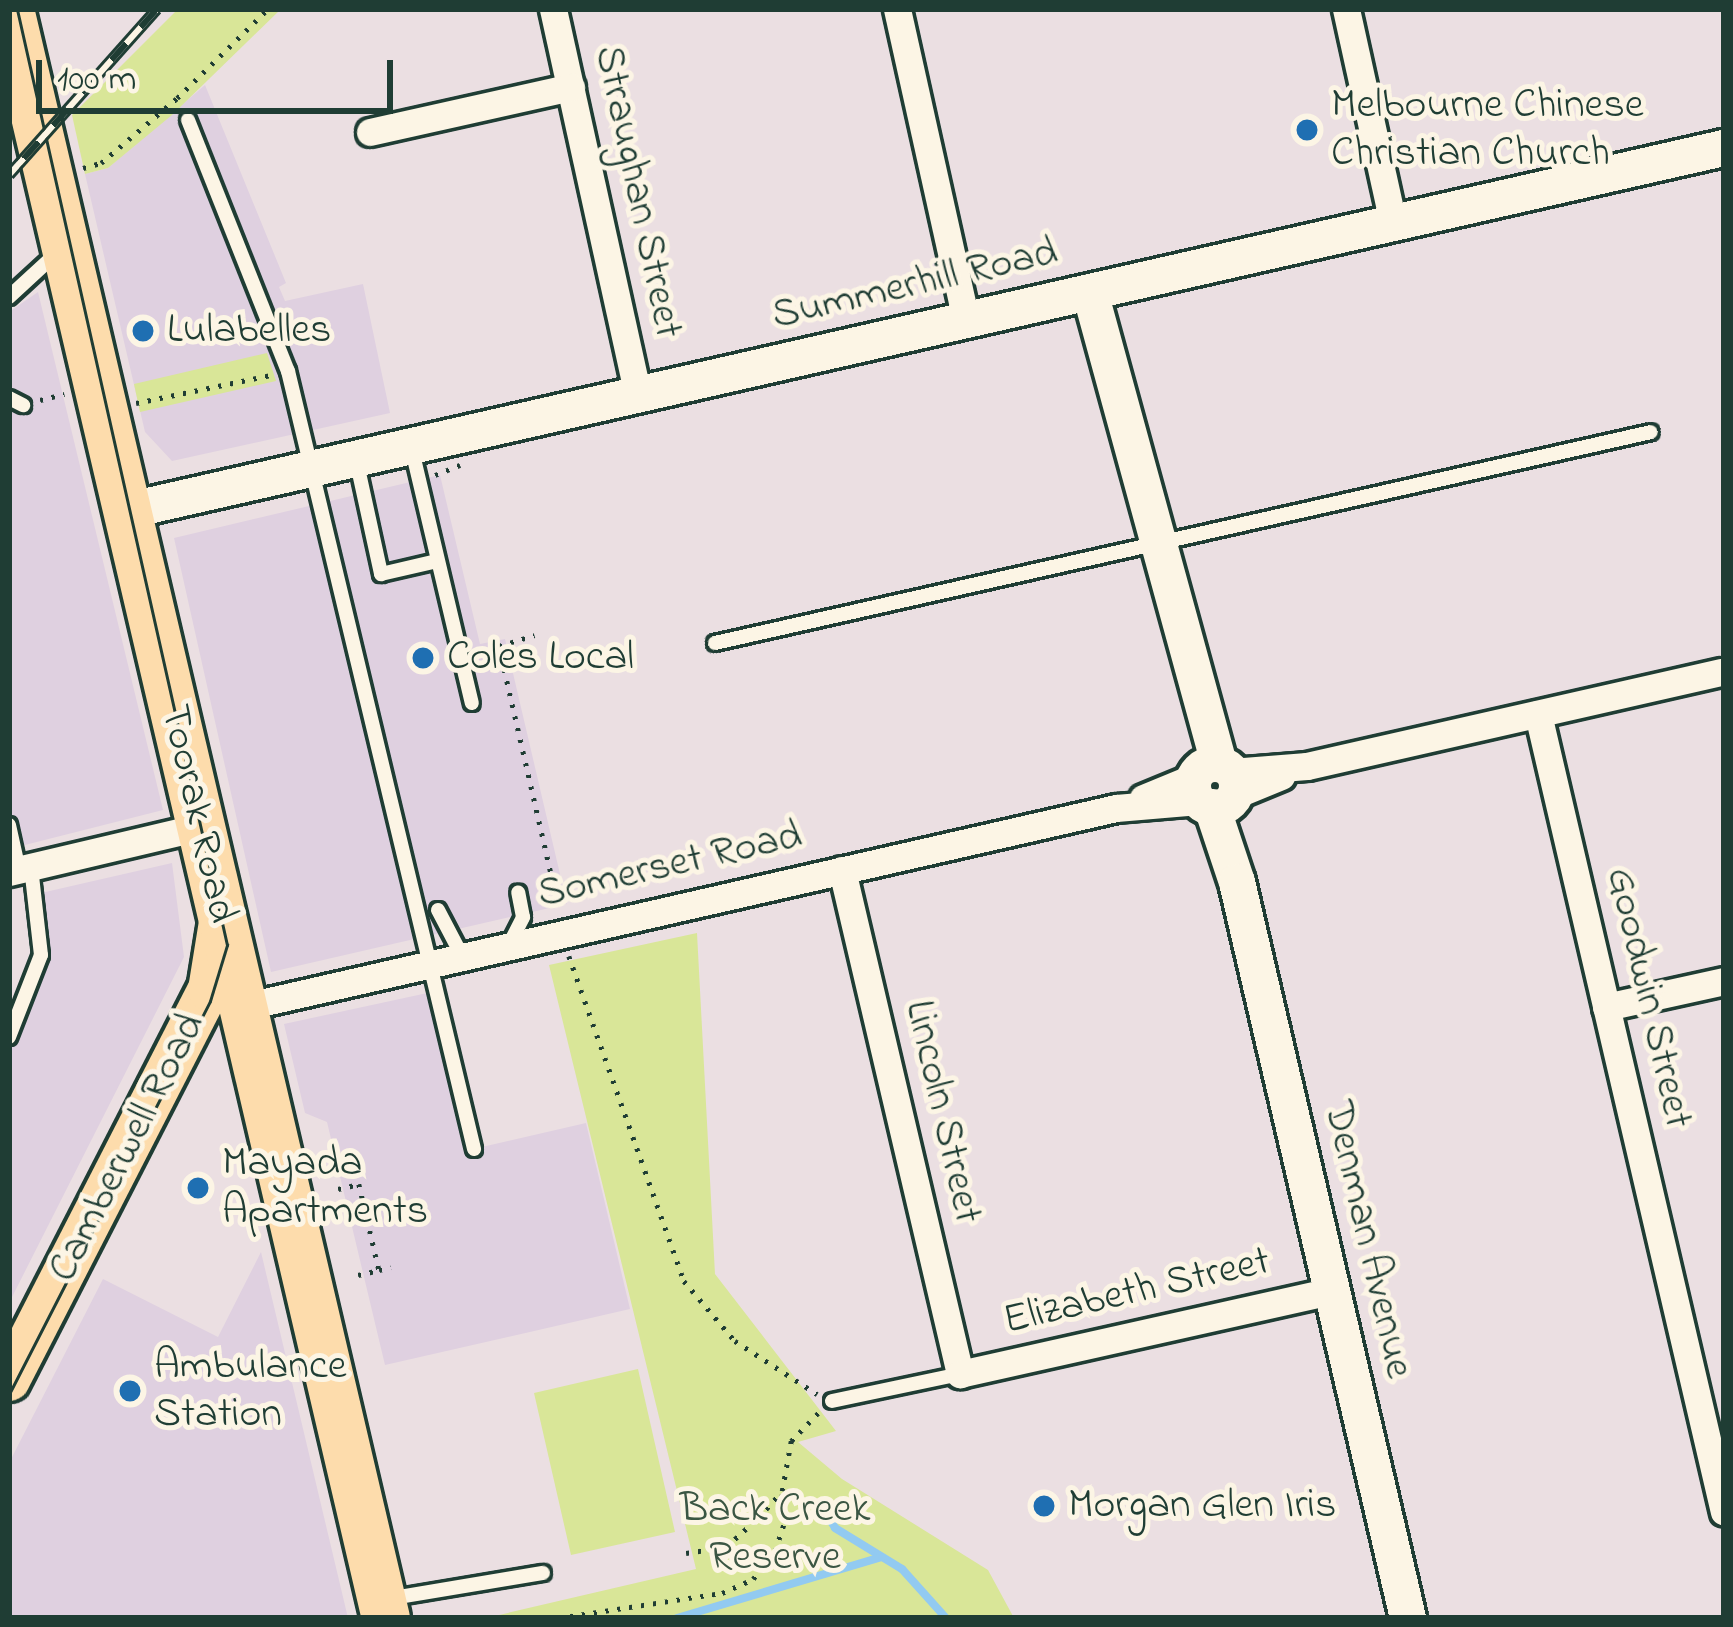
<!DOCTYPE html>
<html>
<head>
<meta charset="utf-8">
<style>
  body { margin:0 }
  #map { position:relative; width:1733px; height:1627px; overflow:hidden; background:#ebdfe2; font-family:"Indie Flower",sans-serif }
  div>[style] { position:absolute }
  .built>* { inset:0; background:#dfd0e0 }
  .green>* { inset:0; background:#d9e698 }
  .stream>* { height:8px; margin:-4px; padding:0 4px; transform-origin:4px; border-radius:4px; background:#92caf1 }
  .path>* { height:4.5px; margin-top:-2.25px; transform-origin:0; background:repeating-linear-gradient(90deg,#1f3d34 0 3px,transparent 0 12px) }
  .roads { filter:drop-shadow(3px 0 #1f3d34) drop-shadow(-3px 0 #1f3d34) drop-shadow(0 3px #1f3d34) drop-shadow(0 -3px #1f3d34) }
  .lane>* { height:14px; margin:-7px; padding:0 7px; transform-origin:7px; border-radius:7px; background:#fcf5e5 }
  .street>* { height:27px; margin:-13.5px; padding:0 13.5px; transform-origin:13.5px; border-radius:13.5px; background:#fcf5e5 }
  .secondary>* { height:36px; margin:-18px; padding:0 18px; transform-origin:18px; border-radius:18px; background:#fcf5e5 }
  .secondary>.ring { margin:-18px; padding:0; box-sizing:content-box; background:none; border:36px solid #fcf5e5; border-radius:50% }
  .primary>* { height:42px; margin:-21px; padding:0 21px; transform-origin:21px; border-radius:21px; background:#fddcac }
  .highway>* { height:48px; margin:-24px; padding:0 24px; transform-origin:24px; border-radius:24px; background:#fddcac }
  .tram>* { height:3px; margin:-1.5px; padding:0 1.5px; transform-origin:1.5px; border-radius:1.5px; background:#1f3d34 }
  .rail>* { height:12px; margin-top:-6px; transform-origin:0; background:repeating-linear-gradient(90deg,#fcf5e5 0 22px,#1f3d34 0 44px); box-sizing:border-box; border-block:3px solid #1f3d34 }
  .dots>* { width:33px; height:33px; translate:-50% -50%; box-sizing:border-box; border:6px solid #fcf5e5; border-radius:50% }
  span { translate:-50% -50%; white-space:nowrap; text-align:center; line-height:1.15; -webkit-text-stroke:10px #fcf5e5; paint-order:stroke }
  .poi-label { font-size:42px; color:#1f3d34 }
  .left { translate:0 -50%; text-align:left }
  .street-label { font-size:42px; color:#1f3d34 }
  .park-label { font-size:42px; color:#3b5643 }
  .frame { position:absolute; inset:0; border:12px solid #1f3d34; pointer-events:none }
  .scale { position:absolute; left:36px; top:60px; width:357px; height:54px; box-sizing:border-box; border:6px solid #1f3d34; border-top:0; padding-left:15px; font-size:36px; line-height:42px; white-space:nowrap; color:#1f3d34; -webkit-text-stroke:9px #fcf5e5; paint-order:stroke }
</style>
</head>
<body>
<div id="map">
  <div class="built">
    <div style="clip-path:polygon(205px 85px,286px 283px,279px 287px,285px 301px,363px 284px,390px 413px,172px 461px,145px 432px,85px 174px,108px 168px)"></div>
    <div style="clip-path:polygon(38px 292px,163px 810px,9px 849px,9px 312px)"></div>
    <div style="clip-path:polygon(440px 475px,480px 644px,505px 639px,567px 904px,271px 972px,174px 538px)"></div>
    <div style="clip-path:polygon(172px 863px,184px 957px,9px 1303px,9px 1047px,42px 980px,41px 893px)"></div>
    <div style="clip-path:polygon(432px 992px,469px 1150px,586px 1123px,630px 1309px,385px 1365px,327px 1122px,305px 1113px,284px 1024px)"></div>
    <div style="clip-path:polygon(261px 1252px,348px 1618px,9px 1618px,9px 1463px,103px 1279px,218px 1337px)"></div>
  </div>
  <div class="green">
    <div style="clip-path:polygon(178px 9px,281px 9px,172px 115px,108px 168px,85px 174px,72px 115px)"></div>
    <div style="clip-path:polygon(267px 353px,276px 381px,140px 412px,134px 384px)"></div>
    <div style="clip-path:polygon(697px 933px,715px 1274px,836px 1431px,798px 1442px,842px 1479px,988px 1570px,1014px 1618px,486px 1618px,696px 1569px,549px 965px)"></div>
    <div style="clip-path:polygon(638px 1369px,675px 1532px,571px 1555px,534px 1393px)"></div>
  </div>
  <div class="stream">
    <div style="left:819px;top:1503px;width:30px;rotate:57deg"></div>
    <div style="left:835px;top:1528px;width:79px;rotate:31.5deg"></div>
    <div style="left:902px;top:1569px;width:66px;rotate:48.1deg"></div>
    <div style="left:677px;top:1618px;width:213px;rotate:-16.6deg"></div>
  </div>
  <div class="path">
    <div style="left:83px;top:168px;width:19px;rotate:-16deg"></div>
    <div style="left:101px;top:163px;width:100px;rotate:-40.5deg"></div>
    <div style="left:177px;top:98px;width:127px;rotate:-44.4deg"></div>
    <div style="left:40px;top:400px;width:25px;rotate:-14deg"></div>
    <div style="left:136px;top:403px;width:138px;rotate:-11.7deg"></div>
    <div style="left:435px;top:475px;width:27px;rotate:-22deg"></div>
    <div style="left:499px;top:646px;width:37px;rotate:-17deg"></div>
    <div style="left:480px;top:651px;width:20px;rotate:-15deg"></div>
    <div style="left:499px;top:646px;width:269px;rotate:77.1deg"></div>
    <div style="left:569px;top:956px;width:345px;rotate:70.5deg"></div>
    <div style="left:684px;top:1281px;width:79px;rotate:49.6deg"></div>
    <div style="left:735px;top:1341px;width:98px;rotate:32.9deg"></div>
    <div style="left:338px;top:1189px;width:22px;rotate:-13deg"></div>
    <div style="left:359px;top:1184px;width:88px;rotate:76.9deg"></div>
    <div style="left:379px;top:1270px;width:12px;rotate:-14deg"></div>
    <div style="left:358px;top:1275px;width:22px;rotate:-13deg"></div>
    <div style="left:686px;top:1553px;width:40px;rotate:-8.5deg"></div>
    <div style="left:726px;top:1547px;width:43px;rotate:-42.2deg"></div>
    <div style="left:758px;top:1518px;width:36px;rotate:-48deg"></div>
    <div style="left:782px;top:1491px;width:51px;rotate:-79.8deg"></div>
    <div style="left:791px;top:1441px;width:39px;rotate:-46deg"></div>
    <div style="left:558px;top:1618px;width:166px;rotate:-8.7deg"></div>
    <div style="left:722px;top:1593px;width:34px;rotate:-24deg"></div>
    <div style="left:753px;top:1579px;width:36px;rotate:-52deg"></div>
    <div style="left:775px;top:1551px;width:33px;rotate:-72deg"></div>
    <div style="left:785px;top:1520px;width:26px;rotate:-97deg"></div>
  </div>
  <div class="roads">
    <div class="lane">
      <div style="left:188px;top:120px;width:270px;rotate:68.3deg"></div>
      <div style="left:288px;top:371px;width:800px;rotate:76.55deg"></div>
      <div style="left:9px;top:297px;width:67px;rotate:-42.6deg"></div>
      <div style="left:9px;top:398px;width:16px;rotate:27deg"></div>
      <div style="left:412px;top:450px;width:260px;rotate:76.7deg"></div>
      <div style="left:356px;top:459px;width:118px;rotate:77.7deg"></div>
      <div style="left:381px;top:574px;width:57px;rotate:-13.1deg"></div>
      <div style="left:715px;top:643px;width:959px;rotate:-12.7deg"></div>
      <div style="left:9px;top:825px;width:46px;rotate:77.5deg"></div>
      <div style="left:438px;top:910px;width:52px;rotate:62.4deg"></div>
      <div style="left:510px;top:943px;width:29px;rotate:-63deg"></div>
      <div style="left:523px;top:917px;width:25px;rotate:-101deg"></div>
      <div style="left:9px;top:1037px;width:88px;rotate:-68.7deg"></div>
      <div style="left:41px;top:955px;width:89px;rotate:-96.5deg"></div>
      <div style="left:832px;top:1401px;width:131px;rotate:-11.9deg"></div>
      <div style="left:393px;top:1598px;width:152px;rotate:-9.5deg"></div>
    </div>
    <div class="street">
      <div style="left:553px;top:9px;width:394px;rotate:77.6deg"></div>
      <div style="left:897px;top:9px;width:319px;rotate:77.5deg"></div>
      <div style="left:1346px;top:9px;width:219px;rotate:77.6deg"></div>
      <div style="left:370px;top:132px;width:206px;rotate:-12.6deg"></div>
      <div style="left:1538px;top:714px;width:819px;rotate:76.88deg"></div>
      <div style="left:1231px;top:772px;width:76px;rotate:-4.5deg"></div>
      <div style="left:1307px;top:766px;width:425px;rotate:-12.8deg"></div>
      <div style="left:1235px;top:795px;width:50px;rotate:-22.4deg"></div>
      <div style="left:1143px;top:798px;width:55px;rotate:-22.4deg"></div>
      <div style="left:842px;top:870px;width:518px;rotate:76.82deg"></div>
      <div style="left:960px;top:1374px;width:381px;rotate:-12.6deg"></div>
      <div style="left:9px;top:872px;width:196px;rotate:-13.3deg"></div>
      <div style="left:243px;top:1007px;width:895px;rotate:-12.84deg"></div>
      <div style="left:1116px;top:808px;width:83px;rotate:-4.8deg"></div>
      <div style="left:1606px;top:1007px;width:121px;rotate:-12.4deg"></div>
    </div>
    <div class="secondary">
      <div style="left:1090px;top:292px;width:489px;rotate:74.7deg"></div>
      <div style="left:126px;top:511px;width:1639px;rotate:-12.8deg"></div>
      <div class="ring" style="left:1193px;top:764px;width:8px;height:8px"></div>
      <div style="left:1212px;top:807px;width:79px;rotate:71.6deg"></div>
      <div style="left:1237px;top:882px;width:756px;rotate:76.92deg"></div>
    </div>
    <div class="primary">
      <div style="left:9px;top:1380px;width:438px;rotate:-62.9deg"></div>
      <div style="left:209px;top:990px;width:69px;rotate:-80.8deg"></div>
    </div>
    <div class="highway">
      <div style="left:10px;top:9px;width:1652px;rotate:76.85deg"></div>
    </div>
  </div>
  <div class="tram">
    <div style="left:9px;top:1394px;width:441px;rotate:-62.9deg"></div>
    <div style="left:210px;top:1001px;width:59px;rotate:-73.1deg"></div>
    <div style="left:227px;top:945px;width:959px;rotate:-102.65deg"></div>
  </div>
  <div class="rail">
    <div style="left:9px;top:175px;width:222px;rotate:-48.3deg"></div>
  </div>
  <div class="dots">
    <div style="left:1307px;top:130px;background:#1f6fb2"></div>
    <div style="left:143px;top:331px;background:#1f6fb2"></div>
    <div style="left:423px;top:658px;background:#1f6fb2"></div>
    <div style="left:198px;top:1188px;background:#1f6fb2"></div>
    <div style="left:130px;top:1391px;background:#1f6fb2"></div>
    <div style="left:1044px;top:1506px;background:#1f6fb2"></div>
  </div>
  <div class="poi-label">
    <span class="left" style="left:1331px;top:130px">Melbourne Chinese<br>Christian Church</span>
    <span class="left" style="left:167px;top:331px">Lulabelles</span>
    <span class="left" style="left:447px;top:658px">Coles Local</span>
    <span class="left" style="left:222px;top:1188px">Mayada<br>Apartments</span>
    <span class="left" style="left:154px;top:1391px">Ambulance<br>Station</span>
    <span class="left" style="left:1068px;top:1506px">Morgan Glen Iris</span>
  </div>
  <div class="street-label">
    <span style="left:637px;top:192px;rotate:78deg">Straughan Street</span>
    <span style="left:915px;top:285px;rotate:-13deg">Summerhill Road</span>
    <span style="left:197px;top:814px;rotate:77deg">Toorak Road</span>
    <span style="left:670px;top:866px;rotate:-13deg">Somerset Road</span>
    <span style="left:1648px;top:998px;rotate:77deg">Goodwin Street</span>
    <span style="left:942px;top:1112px;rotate:77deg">Lincoln Street</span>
    <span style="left:128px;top:1148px;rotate:-63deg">Camberwell Road</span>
    <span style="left:1367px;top:1240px;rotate:77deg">Denman Avenue</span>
    <span style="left:1137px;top:1292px;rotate:-13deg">Elizabeth Street</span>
  </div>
  <div class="park-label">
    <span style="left:775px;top:1534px">Back Creek<br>Reserve</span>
  </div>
  <div class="frame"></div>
  <div class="scale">100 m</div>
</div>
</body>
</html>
